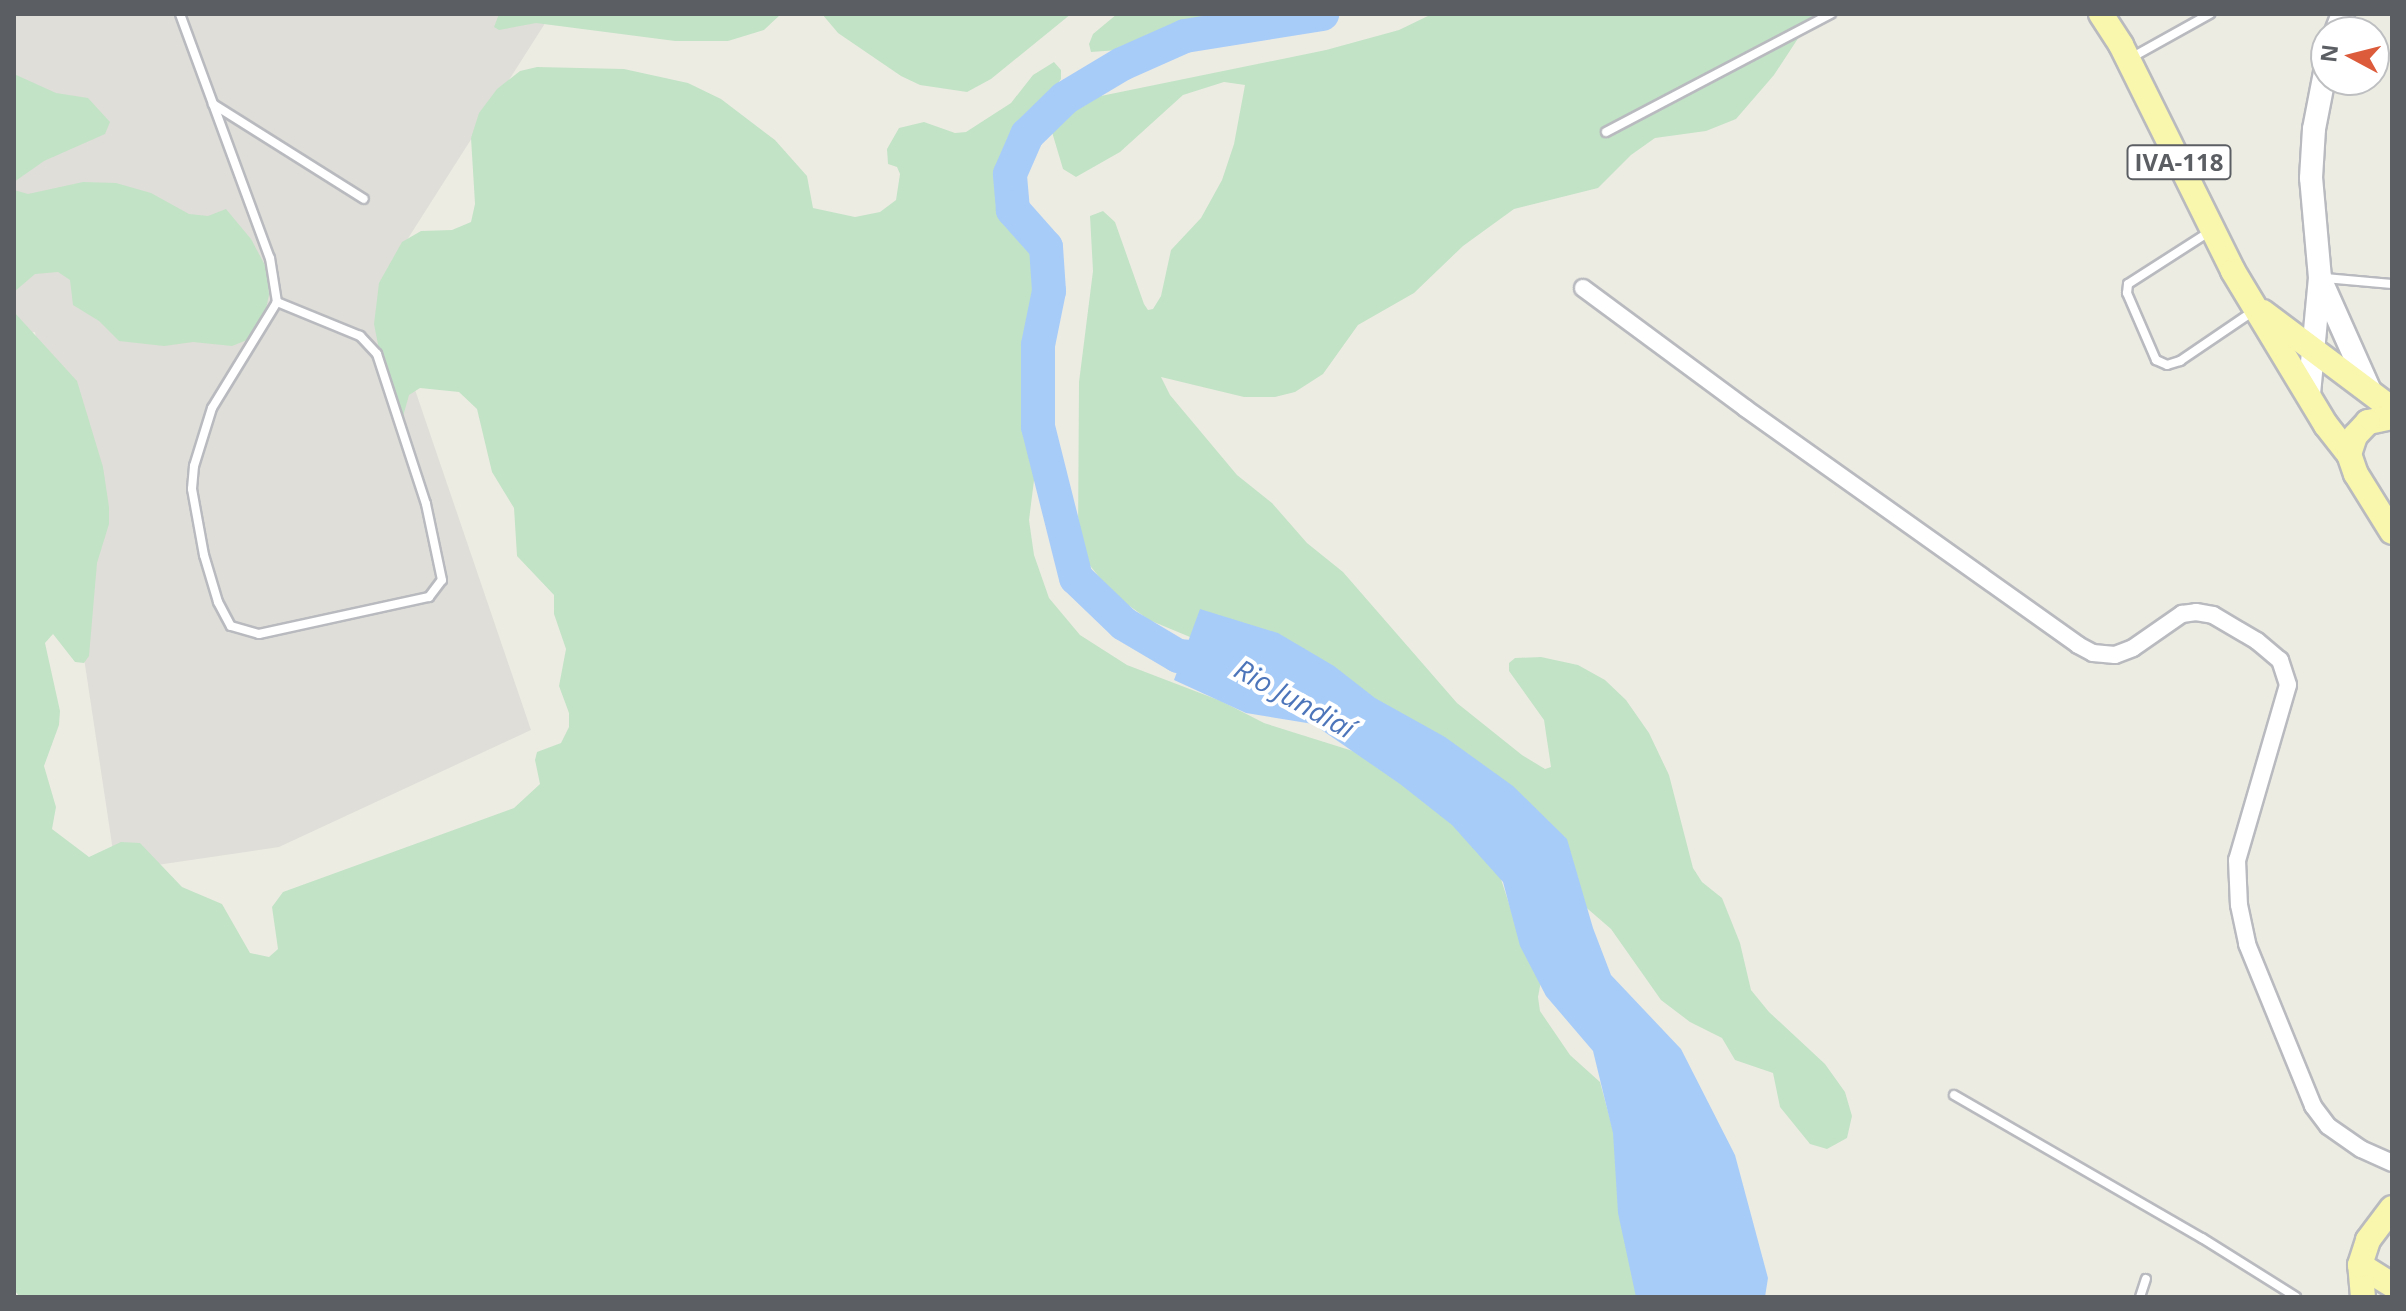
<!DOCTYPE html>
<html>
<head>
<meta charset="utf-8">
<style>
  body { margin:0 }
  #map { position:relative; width:2406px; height:1311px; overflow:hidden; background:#edece3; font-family:"Open Sans",sans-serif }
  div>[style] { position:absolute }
  .industrial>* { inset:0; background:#dfded8 }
  .green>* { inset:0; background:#c2e3c6 }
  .water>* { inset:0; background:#a8ccf8 }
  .river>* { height:34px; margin:-17px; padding:0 17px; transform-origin:17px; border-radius:17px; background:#a8ccf8 }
  .roads { filter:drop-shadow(2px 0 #b8babf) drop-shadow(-2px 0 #b8babf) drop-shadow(0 2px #b8babf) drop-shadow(0 -2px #b8babf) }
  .lane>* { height:8px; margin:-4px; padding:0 4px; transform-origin:4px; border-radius:4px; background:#fff }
  .street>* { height:16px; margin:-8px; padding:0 8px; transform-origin:8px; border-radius:8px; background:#fff }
  .secondary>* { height:22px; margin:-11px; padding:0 11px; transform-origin:11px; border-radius:11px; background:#fff }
  .primary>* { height:24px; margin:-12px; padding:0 12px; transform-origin:12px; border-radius:12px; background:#f9f6ad }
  span { translate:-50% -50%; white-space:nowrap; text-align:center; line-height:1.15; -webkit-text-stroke:8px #fff; paint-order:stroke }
  .shield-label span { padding:2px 6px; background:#fff; border:2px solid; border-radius:6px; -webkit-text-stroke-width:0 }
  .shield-label { font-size:24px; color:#5b5e63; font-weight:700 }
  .water-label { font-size:28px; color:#4d75ba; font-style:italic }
  .frame { position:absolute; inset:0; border:16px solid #5b5e63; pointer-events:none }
  .north { position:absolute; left:2310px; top:16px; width:80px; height:80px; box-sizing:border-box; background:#fff; border:2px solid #bdbfc1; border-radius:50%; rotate:277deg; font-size:22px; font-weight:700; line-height:32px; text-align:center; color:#5b5e63 }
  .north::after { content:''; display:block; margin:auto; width:28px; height:36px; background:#dc5b3b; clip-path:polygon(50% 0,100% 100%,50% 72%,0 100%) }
</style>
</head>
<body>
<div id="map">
  <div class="industrial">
    <div style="clip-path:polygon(14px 14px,551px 14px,379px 284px,531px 730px,279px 847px,116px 871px,35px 332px,14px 335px)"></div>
  </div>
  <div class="green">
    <div style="clip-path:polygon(499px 14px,781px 14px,764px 30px,728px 41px,675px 41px,536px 23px,499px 30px,494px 27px)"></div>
    <div style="clip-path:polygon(822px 14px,1071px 14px,991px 79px,967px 92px,920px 85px,901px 76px,838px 33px)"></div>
    <div style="clip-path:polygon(1117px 14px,1246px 14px,1132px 49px,1091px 52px,1089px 44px,1093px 34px)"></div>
    <div style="clip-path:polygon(1432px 14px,1814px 14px,1774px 75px,1736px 119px,1706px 131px,1655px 138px,1631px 155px,1598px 188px,1514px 209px,1463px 246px,1414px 293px,1358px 325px,1323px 374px,1295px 392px,1275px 397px,1244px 397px,1161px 377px,1170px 395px,1237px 475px,1272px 503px,1307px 543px,1343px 572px,1457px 703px,1522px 755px,1545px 769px,1551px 767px,1544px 720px,1509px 671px,1509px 663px,1515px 658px,1541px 657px,1578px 665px,1605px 680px,1626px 700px,1649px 733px,1669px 775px,1693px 868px,1702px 882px,1722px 898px,1740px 943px,1751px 990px,1769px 1012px,1825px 1064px,1845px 1092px,1852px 1116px,1847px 1138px,1827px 1149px,1810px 1144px,1780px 1107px,1773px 1073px,1735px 1060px,1722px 1038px,1690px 1022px,1661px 1000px,1611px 929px,1574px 897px,1190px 637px,1149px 620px,1113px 594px,1087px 562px,1078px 537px,1079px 382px,1093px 271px,1090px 216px,1103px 211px,1115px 222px,1144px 304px,1148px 310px,1153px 309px,1161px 296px,1171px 250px,1201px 218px,1222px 180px,1234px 144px,1245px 85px,1224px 82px,1183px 95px,1120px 152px,1076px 177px,1063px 169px,1049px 122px,1069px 107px,1091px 98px,1326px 50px,1399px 30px)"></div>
    <div style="clip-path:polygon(1054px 62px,1061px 70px,1061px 79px,1021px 134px,1010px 171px,1014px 193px,1038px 243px,1042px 267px,1034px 392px,1039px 441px,1029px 520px,1034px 555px,1049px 598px,1080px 635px,1127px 665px,1221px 701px,1264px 723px,1372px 757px,1435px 795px,1499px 873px,1513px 916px,1545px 960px,1538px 997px,1540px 1011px,1570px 1055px,1600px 1082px,1658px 1297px,20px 1297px,14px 1290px,14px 312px,77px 381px,103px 467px,109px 507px,109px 524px,97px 563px,89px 656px,84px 663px,75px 662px,53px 634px,45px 643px,60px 711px,59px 725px,44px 766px,56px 807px,52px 829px,89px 857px,121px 842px,140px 843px,182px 887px,222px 904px,250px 953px,269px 957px,278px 949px,272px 907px,283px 892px,514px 808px,540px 784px,535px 760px,537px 752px,561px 743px,569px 727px,569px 713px,559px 686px,566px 649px,554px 614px,554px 595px,517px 556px,514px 508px,492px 472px,477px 409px,459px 392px,420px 388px,409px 395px,402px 420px,387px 390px,374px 324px,379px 283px,402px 242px,421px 231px,452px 230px,471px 222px,475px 204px,471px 138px,479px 113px,497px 89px,520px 71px,537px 67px,624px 69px,688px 83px,721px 99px,775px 140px,807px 176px,813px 208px,855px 217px,880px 212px,896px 200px,900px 174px,897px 167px,888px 164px,887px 149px,899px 128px,924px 122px,955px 133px,966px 132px,1011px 103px,1033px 75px)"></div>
    <div style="clip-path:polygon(14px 74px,56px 93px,88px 98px,110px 122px,105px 134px,44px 161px,14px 182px)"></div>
    <div style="clip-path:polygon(83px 182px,116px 183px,151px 193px,189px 214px,208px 216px,226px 209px,251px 239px,267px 269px,269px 295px,263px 323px,252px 338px,232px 346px,193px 342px,164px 346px,119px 341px,99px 321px,73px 305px,70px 280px,58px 272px,35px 274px,14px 292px,14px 190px,28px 194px)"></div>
  </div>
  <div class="water">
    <div style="clip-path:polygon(1200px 609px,1278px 633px,1334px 666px,1375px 698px,1445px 737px,1513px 786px,1567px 839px,1593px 928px,1611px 975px,1681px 1049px,1735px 1155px,1768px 1278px,1765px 1297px,1636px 1297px,1618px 1213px,1613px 1133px,1593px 1051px,1546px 996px,1520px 946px,1503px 882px,1452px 825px,1400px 784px,1313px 724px,1246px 713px,1174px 680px)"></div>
  </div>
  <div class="river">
    <div style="left:1227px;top:660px;width:49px;rotate:-175.3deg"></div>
    <div style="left:1178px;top:656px;width:63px;rotate:-149.3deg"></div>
    <div style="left:1124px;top:624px;width:66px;rotate:-136.2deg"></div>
    <div style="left:1076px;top:578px;width:156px;rotate:-104.1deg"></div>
    <div style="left:1038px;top:427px;width:82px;rotate:-90deg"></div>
    <div style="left:1038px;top:345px;width:55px;rotate:-78.5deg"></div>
    <div style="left:1049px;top:291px;width:44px;rotate:-93.9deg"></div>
    <div style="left:1046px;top:247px;width:50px;rotate:-131.7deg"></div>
    <div style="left:1013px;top:210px;width:36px;rotate:-95deg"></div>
    <div style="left:1010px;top:174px;width:43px;rotate:-66.4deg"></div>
    <div style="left:1027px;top:135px;width:53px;rotate:-44.2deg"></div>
    <div style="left:1065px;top:98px;width:66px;rotate:-30.8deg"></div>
    <div style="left:1122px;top:64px;width:69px;rotate:-24deg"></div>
    <div style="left:1185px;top:36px;width:139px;rotate:-9.1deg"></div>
  </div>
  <div class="roads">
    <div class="lane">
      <div style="left:180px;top:14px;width:260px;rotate:69.8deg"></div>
      <div style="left:270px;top:258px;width:45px;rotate:81deg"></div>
      <div style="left:277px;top:302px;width:124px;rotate:121.5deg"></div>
      <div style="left:212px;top:408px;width:61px;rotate:107.2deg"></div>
      <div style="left:194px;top:466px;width:23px;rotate:95deg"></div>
      <div style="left:192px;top:489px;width:67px;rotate:79.7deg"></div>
      <div style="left:204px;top:555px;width:49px;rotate:73.4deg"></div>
      <div style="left:218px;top:602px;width:27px;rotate:62deg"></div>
      <div style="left:231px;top:626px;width:29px;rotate:16deg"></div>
      <div style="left:259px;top:634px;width:174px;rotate:-12.3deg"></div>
      <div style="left:429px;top:597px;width:21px;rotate:-53deg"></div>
      <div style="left:442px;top:580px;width:78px;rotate:-101.9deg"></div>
      <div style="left:426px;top:504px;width:158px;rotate:-108.1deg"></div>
      <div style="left:377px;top:354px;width:25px;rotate:-133deg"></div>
      <div style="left:360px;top:336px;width:90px;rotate:-157.7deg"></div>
      <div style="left:2129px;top:59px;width:93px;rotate:-29.1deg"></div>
      <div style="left:213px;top:104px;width:178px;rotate:32.2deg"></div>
      <div style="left:1606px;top:132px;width:254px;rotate:-27.7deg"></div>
      <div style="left:2209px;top:232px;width:96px;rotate:147.3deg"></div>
      <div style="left:2128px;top:284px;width:9px;rotate:96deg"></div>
      <div style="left:2127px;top:293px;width:73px;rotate:66.6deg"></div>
      <div style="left:2156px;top:360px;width:12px;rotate:24deg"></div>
      <div style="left:2167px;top:365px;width:14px;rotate:-17deg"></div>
      <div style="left:2180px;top:361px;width:87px;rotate:-34.2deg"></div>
      <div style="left:2325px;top:278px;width:67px;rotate:5.1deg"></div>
      <div style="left:1954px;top:1095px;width:286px;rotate:30deg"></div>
      <div style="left:2202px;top:1238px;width:111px;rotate:32.1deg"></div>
      <div style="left:2140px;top:1297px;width:19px;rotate:-72deg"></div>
    </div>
    <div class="street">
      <div style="left:1583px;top:288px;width:202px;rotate:36.5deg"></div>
      <div style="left:1745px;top:408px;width:409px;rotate:35.4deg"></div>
      <div style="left:2078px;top:645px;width:17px;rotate:28deg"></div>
      <div style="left:2093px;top:653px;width:22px;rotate:5deg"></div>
      <div style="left:2115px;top:655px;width:19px;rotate:-21deg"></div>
      <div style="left:2133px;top:648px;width:60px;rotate:-34.8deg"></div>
      <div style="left:2182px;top:614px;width:14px;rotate:-8deg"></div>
      <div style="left:2196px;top:612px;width:17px;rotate:10deg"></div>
      <div style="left:2213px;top:615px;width:51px;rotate:30.6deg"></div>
      <div style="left:2257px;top:641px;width:30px;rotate:40deg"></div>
      <div style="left:2280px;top:660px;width:26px;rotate:72deg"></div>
      <div style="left:2288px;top:685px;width:182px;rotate:106.2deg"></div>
      <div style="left:2237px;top:860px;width:45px;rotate:87.5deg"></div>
      <div style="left:2239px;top:905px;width:40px;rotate:78deg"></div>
      <div style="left:2247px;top:944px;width:175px;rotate:67.8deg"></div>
      <div style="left:2313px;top:1106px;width:25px;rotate:53deg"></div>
      <div style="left:2328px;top:1126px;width:40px;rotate:34.9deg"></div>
      <div style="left:2361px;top:1149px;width:34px;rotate:24deg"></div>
    </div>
    <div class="secondary">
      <div style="left:2336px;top:32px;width:19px;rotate:-69deg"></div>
      <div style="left:2322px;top:283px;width:118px;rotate:66deg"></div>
      <div style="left:2309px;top:394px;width:117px;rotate:-84.6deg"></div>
      <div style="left:2320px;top:278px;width:100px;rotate:-95.1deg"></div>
      <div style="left:2311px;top:178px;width:49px;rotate:-86.5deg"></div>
      <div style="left:2314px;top:129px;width:63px;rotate:-79deg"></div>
    </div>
    <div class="primary">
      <div style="left:2101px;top:14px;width:37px;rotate:57deg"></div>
      <div style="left:2121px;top:45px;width:252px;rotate:63.6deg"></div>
      <div style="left:2233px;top:271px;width:180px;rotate:58.9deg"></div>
      <div style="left:2326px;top:425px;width:37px;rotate:52deg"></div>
      <div style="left:2263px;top:312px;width:161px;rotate:36.9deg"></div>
      <div style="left:2392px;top:417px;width:25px;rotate:168deg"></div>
      <div style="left:2368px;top:422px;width:19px;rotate:133deg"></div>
      <div style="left:2355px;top:436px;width:19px;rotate:108deg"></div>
      <div style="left:2349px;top:454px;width:21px;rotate:71deg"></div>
      <div style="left:2356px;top:474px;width:68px;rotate:58.2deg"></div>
      <div style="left:2360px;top:1265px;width:38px;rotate:32deg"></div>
      <div style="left:2363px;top:1297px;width:32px;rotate:-95deg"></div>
      <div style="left:2360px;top:1265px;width:26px;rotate:-72deg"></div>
      <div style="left:2368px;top:1240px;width:40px;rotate:-53deg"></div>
    </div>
  </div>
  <div class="shield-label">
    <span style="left:2179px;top:162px">IVA-118</span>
  </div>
  <div class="water-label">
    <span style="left:1295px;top:698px;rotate:29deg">Rio Jundiaí</span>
  </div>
  <div class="frame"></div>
  <div class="north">N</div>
</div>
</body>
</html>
